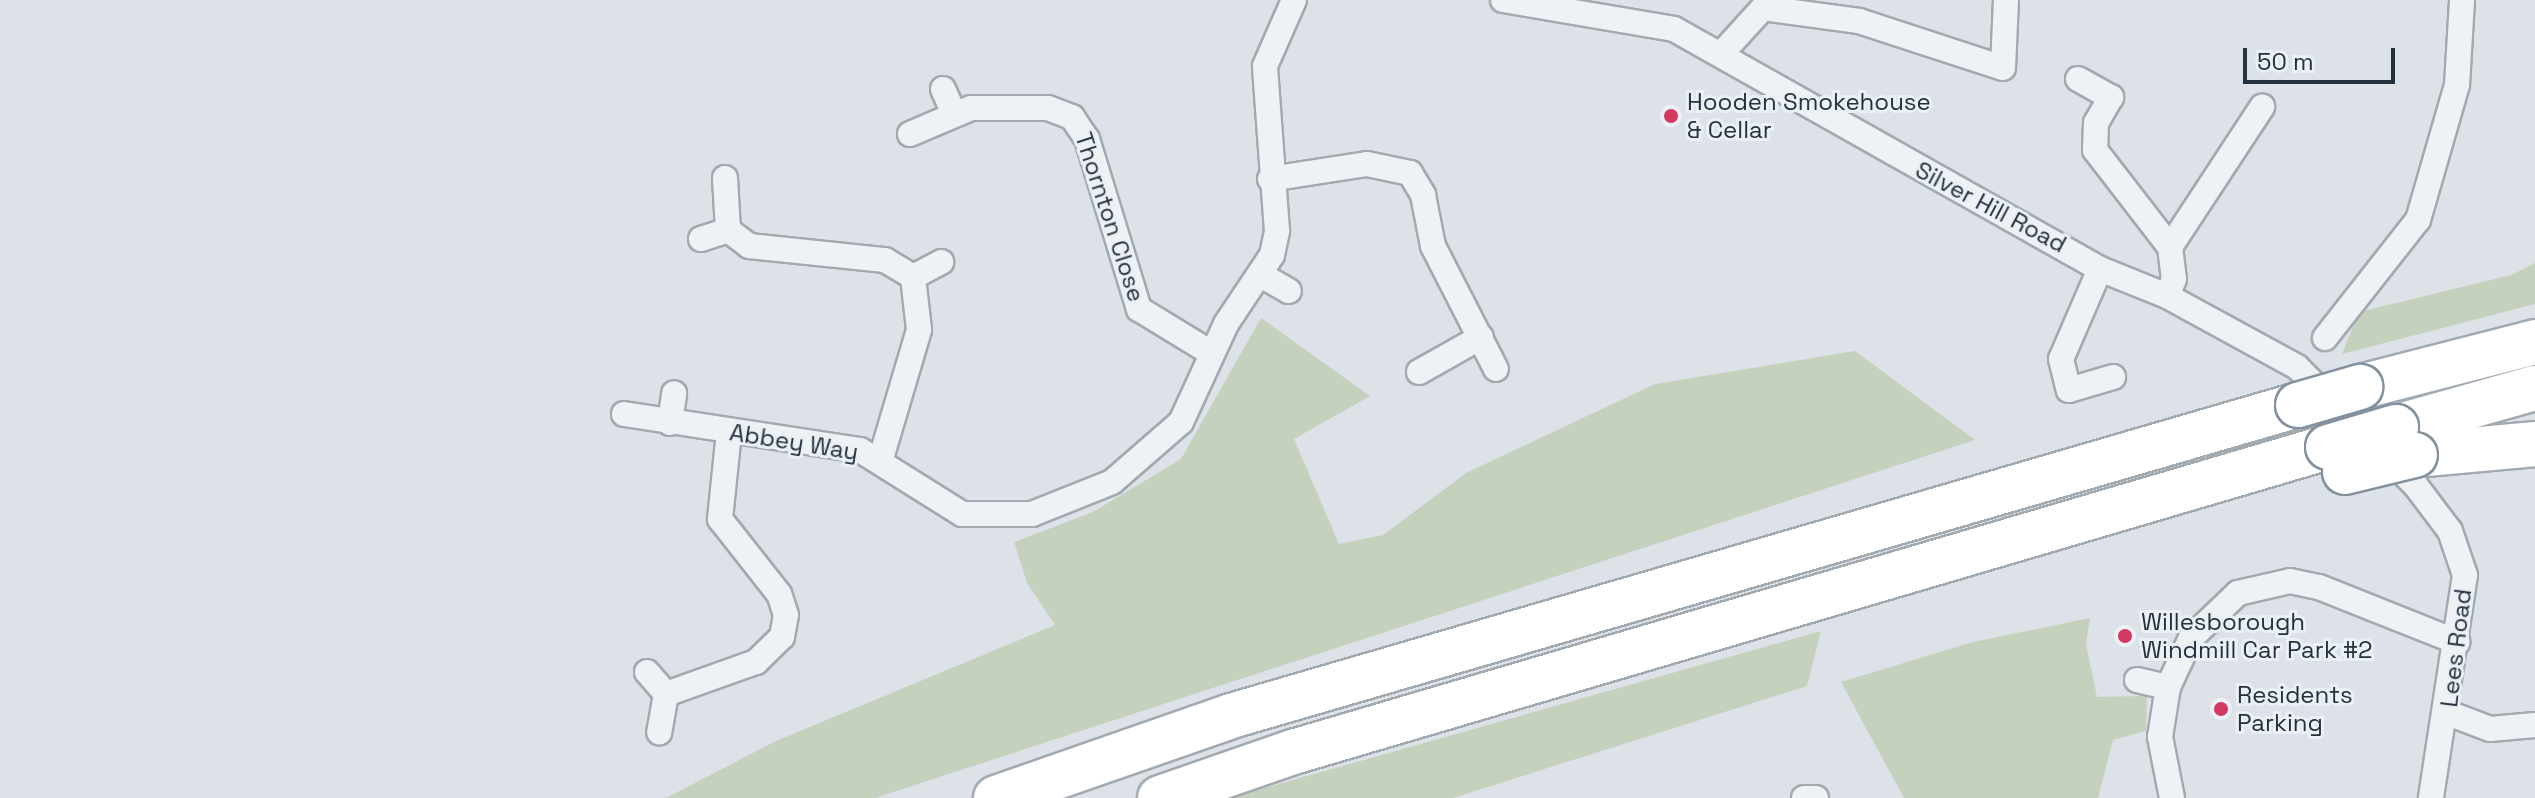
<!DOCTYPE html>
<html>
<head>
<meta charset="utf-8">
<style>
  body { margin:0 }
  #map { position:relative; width:2535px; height:798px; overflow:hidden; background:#dce2e7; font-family:"Space Grotesk",sans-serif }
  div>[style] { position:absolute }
  .green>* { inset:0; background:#c5d1bd }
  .roads { filter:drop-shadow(2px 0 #a1a9b1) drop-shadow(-2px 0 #a1a9b1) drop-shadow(0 2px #a1a9b1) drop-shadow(0 -2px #a1a9b1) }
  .street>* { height:24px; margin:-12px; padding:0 12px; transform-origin:12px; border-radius:12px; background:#eff2f5 }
  .highway>* { height:44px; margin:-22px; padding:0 22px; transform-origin:22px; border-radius:22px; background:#fff }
  .bridges { filter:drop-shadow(2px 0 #83919e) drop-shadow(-2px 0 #83919e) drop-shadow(0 2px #83919e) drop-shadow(0 -2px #83919e) }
  .highway-bridge>* { height:44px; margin:-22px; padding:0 22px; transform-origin:22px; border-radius:22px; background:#fff }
  .dots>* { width:22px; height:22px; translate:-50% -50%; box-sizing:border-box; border:4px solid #ebf0f5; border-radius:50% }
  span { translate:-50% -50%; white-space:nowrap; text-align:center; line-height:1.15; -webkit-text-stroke:6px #ebf0f5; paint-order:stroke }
  .poi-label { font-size:24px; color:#25313e }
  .left { translate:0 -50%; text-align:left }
  .street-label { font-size:24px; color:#25313e }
  .scale { position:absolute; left:2243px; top:48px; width:152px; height:36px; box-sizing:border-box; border:4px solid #25313e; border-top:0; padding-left:10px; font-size:24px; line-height:28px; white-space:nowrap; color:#25313e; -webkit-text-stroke:6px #ebf0f5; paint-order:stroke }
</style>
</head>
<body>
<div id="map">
  <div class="green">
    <div style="clip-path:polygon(2535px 263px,2535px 304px,2342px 354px,2359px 312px,2511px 275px)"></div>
    <div style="clip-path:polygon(1261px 318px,1370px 396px,1294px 439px,1339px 544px,1383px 535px,1466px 473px,1655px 384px,1855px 351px,1975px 440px,875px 798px,666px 798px,776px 741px,1055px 625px,1027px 583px,1014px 542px,1093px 512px,1181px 459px)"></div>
    <div style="clip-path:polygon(2090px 618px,2086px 644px,2097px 697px,2147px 696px,2146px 731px,2113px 740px,2098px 798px,1904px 798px,1841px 682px,1973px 642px)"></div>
    <div style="clip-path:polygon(1821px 631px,1807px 686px,1453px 798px,1229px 798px)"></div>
  </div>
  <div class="roads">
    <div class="street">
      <div style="left:1503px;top:0;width:173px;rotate:9.6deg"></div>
      <div style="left:1674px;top:29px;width:489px;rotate:29.4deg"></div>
      <div style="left:2100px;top:269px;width:72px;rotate:21.9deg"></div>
      <div style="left:2167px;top:296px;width:148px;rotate:28.6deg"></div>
      <div style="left:2297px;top:367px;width:168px;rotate:45deg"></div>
      <div style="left:2416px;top:486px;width:56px;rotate:52.9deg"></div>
      <div style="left:2450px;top:531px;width:46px;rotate:71.2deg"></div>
      <div style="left:2465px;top:575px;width:226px;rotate:98.7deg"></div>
      <div style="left:1722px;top:53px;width:61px;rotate:-47.7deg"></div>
      <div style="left:1763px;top:8px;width:97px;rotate:7.7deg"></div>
      <div style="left:1859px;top:21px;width:151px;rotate:18.1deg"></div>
      <div style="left:2003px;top:68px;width:68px;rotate:-87.5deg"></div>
      <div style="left:2078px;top:79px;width:38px;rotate:29deg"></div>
      <div style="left:2111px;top:97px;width:30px;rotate:120deg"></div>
      <div style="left:2096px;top:123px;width:27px;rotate:92deg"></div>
      <div style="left:2095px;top:150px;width:123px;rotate:52.3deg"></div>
      <div style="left:2170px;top:247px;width:32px;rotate:83deg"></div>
      <div style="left:2174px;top:279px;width:18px;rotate:112deg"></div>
      <div style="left:943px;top:89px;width:27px;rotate:66deg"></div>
      <div style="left:910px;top:134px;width:66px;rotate:-23.1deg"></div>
      <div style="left:971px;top:108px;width:77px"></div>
      <div style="left:1048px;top:108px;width:26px;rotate:21deg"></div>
      <div style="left:1072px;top:117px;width:27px;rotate:56deg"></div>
      <div style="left:1087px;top:139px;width:178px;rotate:73deg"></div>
      <div style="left:1139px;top:309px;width:84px;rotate:31.4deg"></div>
      <div style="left:725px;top:178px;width:52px;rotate:86.7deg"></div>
      <div style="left:728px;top:230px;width:26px;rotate:37deg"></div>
      <div style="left:749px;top:246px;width:137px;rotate:5.9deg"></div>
      <div style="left:885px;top:260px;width:33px;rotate:31deg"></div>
      <div style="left:913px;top:277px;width:53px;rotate:83.5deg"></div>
      <div style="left:919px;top:330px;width:134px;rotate:106.5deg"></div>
      <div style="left:1270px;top:179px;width:98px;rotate:-8.8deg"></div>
      <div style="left:1367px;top:164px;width:44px;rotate:11.8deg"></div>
      <div style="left:1410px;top:173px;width:26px;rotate:59deg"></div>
      <div style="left:1423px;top:195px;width:52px;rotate:78.9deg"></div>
      <div style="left:1433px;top:246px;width:138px;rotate:62.9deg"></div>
      <div style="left:701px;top:239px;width:28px;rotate:-18deg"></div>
      <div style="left:2170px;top:247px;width:168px;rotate:-56.7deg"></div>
      <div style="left:2100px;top:269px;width:98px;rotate:113.4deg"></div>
      <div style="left:2061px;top:359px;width:32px;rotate:76deg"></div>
      <div style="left:2069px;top:390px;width:46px;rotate:-16.5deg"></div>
      <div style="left:1261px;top:275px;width:32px;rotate:30deg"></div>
      <div style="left:913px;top:277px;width:32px;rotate:-28deg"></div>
      <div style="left:2325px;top:338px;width:150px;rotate:-51.8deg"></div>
      <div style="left:2418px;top:220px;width:141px;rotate:-73.9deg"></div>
      <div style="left:2457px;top:85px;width:85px;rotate:-86.6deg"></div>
      <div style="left:1419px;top:372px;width:71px;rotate:-29.4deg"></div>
      <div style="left:624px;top:414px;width:239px;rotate:8.7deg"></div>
      <div style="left:860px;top:450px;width:120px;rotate:32.1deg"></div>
      <div style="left:962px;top:514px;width:70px"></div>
      <div style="left:1032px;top:514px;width:86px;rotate:-21.8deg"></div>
      <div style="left:1112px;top:482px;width:91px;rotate:-41deg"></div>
      <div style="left:1181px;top:422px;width:108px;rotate:-65.3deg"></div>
      <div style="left:1226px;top:324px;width:83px;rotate:-56.3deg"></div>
      <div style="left:1272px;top:255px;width:25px;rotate:-78deg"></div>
      <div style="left:1277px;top:231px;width:165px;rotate:-94.2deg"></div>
      <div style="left:1265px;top:66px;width:72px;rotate:-66.3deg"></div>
      <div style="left:670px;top:423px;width:30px;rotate:-82deg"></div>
      <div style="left:647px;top:672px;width:29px;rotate:49deg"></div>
      <div style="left:666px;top:694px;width:39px;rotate:100deg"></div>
      <div style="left:2137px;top:680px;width:32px;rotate:13deg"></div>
      <div style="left:666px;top:694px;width:96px;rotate:-19.6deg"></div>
      <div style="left:756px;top:662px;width:36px;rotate:-44deg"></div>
      <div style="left:782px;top:637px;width:22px;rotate:-80deg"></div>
      <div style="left:786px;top:615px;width:22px;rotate:-108deg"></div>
      <div style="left:779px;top:594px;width:95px;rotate:-128.2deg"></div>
      <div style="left:720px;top:519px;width:87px;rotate:-84.1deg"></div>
      <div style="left:2448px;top:713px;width:45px;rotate:20.9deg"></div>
      <div style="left:2490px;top:729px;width:45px;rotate:-5.1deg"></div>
      <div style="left:1804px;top:798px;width:12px"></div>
      <div style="left:2172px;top:798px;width:62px;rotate:-101.1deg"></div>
      <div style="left:2160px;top:737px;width:51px;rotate:-80.9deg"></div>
      <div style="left:2168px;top:687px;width:54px;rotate:-64.9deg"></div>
      <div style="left:2191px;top:638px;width:65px;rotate:-43.8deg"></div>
      <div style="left:2238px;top:593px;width:53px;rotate:-13deg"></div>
      <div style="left:2290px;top:581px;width:30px;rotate:12deg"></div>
      <div style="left:2319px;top:587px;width:149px;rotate:21.7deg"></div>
    </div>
    <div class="highway">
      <div style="left:2360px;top:387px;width:181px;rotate:-14.4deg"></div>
      <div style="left:2396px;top:427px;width:144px;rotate:-15.7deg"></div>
      <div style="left:2415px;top:455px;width:121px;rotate:-5.2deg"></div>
      <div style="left:996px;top:798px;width:249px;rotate:-19.2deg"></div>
      <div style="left:1231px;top:716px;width:1111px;rotate:-16.25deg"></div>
      <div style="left:1160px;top:798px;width:141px;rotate:-19.1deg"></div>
      <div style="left:1293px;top:752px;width:1079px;rotate:-16.42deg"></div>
    </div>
  </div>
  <div class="bridges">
    <div class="highway-bridge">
      <div style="left:2298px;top:405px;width:65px;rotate:-16.2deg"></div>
      <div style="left:2328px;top:447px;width:71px;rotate:-16.4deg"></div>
      <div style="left:2345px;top:472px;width:72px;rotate:-13.7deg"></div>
    </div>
  </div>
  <div class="dots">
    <div style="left:1671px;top:116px;background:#d43964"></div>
    <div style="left:2125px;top:636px;background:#d43964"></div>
    <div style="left:2221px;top:709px;background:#d43964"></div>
  </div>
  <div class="poi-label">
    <span class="left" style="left:1687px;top:116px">Hooden Smokehouse<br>&amp; Cellar</span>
    <span class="left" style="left:2141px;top:636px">Willesborough<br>Windmill Car Park #2</span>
    <span class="left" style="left:2237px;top:709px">Residents<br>Parking</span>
  </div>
  <div class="street-label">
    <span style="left:1991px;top:207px;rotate:28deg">Silver Hill Road</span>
    <span style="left:1110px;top:217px;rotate:72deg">Thornton Close</span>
    <span style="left:794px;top:442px;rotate:9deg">Abbey Way</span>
    <span style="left:2456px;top:648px;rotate:-83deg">Lees Road</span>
  </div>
  <div class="scale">50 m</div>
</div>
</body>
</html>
